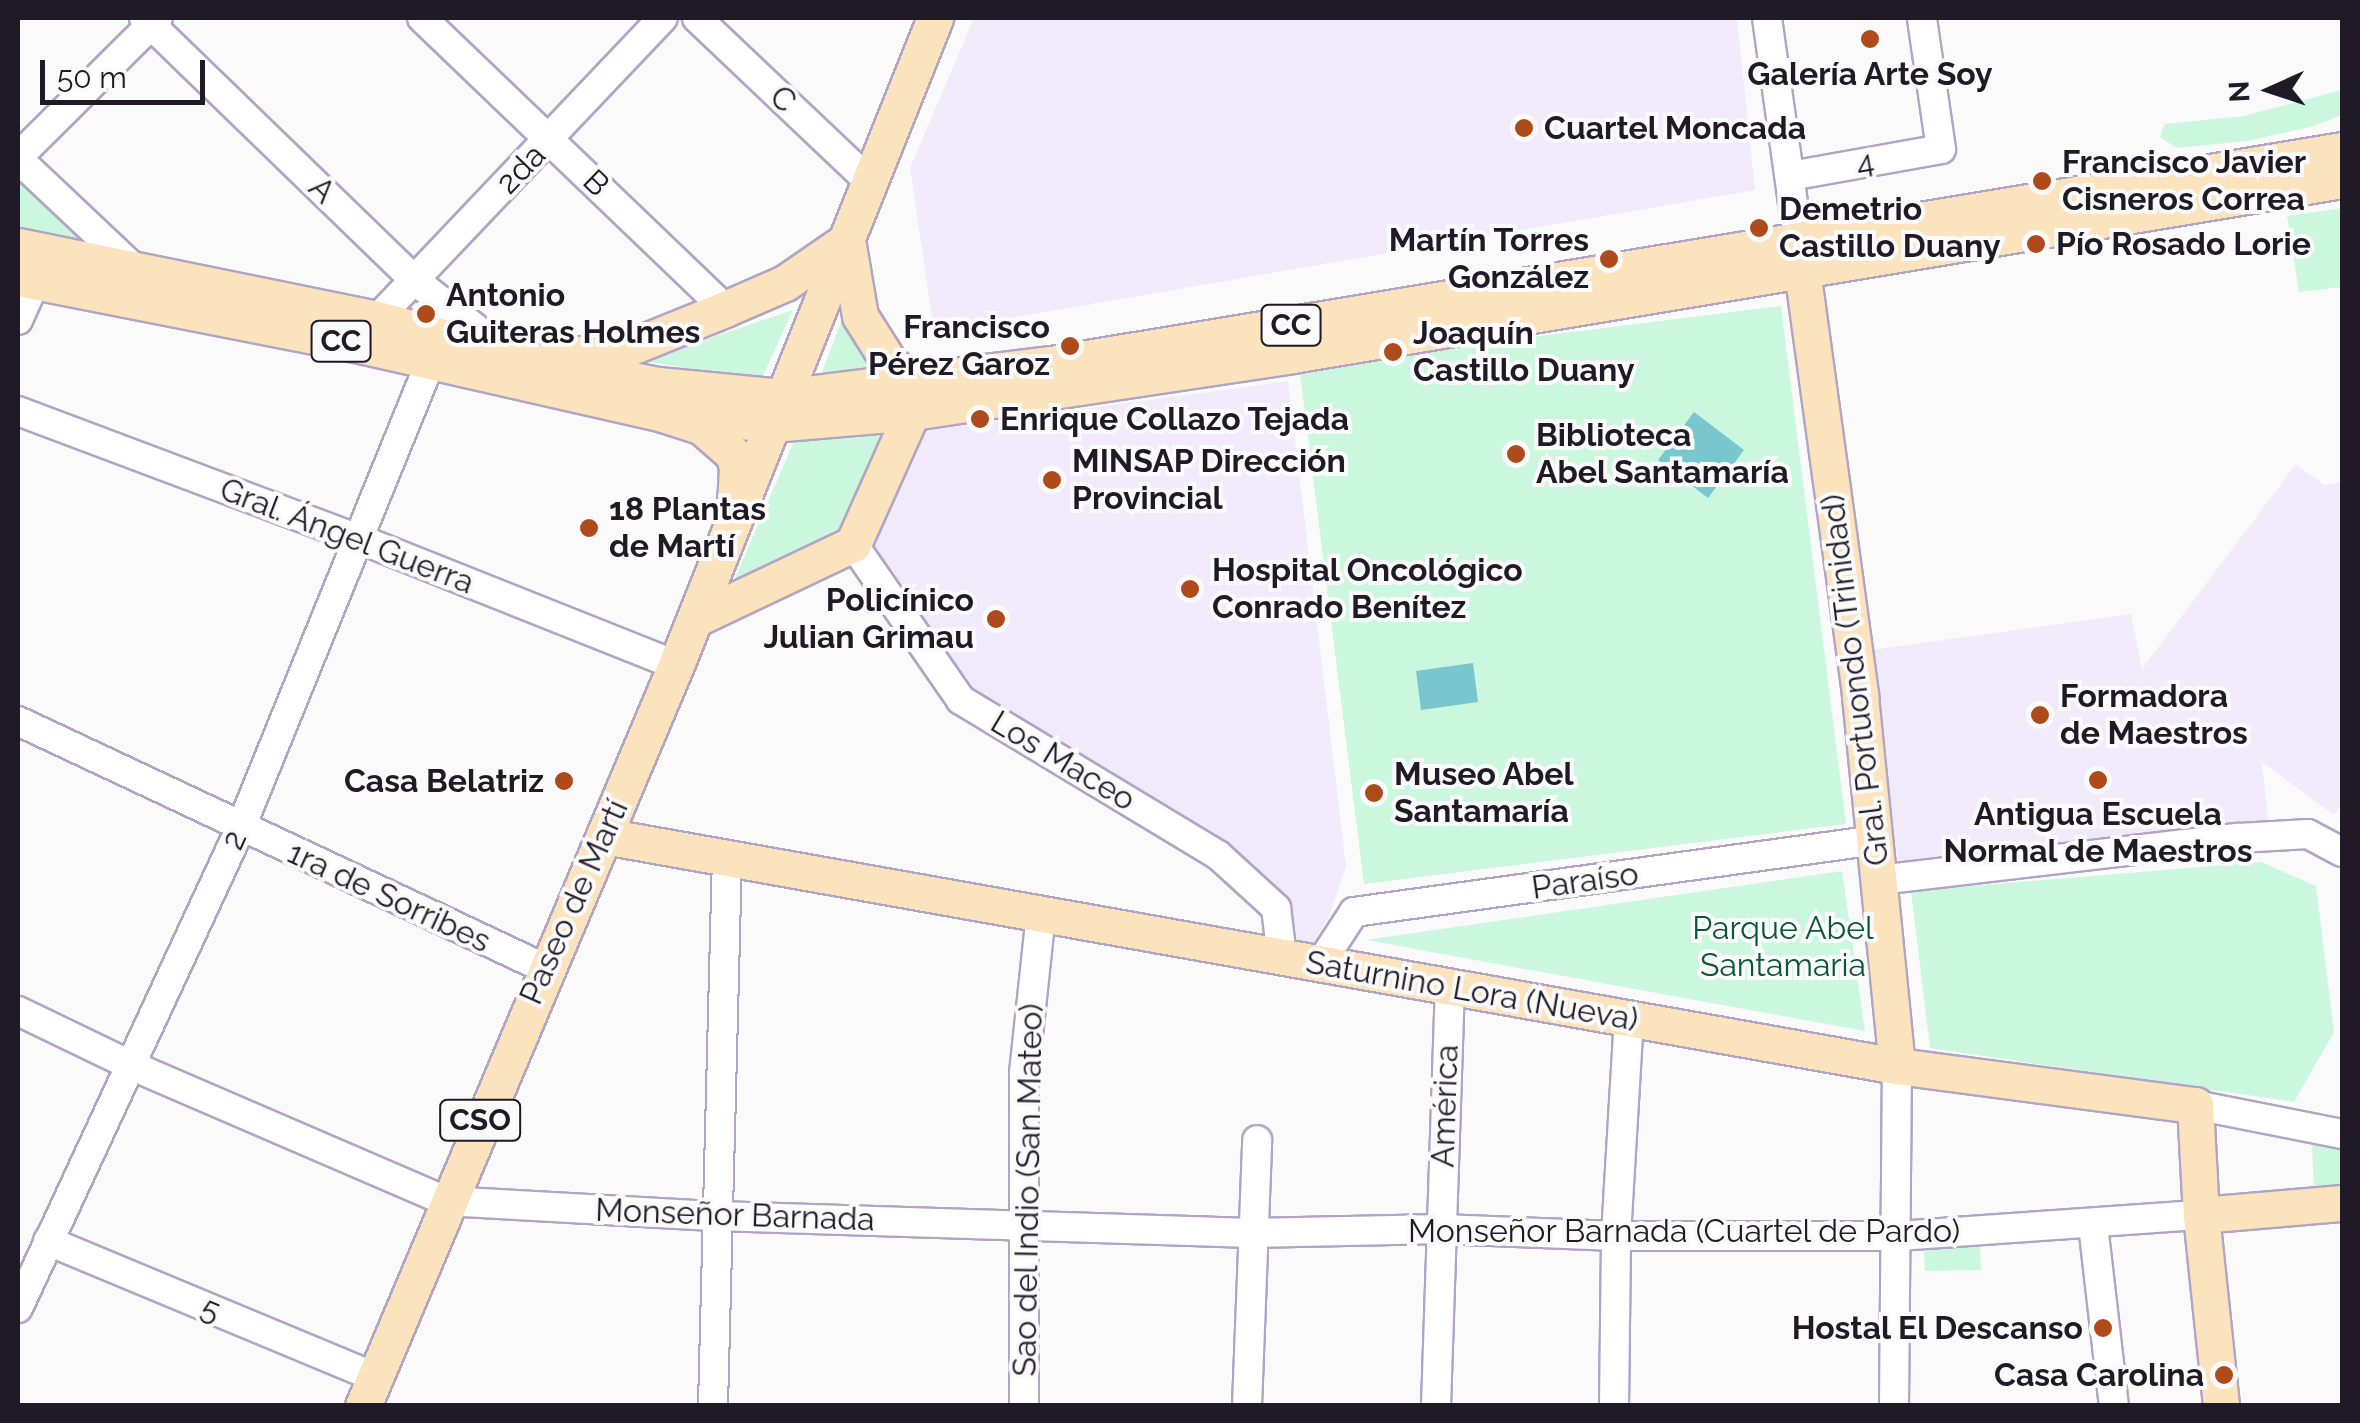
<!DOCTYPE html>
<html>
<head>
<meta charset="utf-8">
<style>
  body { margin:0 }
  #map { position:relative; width:2360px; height:1423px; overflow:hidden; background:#fafafa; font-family:Raleway,sans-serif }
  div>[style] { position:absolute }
  .built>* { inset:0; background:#f1eafb }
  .green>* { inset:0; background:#cbf7de }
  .water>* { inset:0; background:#78c7cf }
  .roads { filter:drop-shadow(2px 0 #b2a4c5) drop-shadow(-2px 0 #b2a4c5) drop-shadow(0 2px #b2a4c5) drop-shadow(0 -2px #b2a4c5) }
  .minor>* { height:28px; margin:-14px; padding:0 14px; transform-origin:14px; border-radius:14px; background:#fff }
  .major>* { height:35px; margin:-17.5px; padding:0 17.5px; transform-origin:17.5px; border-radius:17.5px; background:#fbe3be }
  .dots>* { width:28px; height:28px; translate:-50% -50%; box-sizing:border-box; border:5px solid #fafafa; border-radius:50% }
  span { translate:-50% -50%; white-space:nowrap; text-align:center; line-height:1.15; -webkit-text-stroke:8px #fafafa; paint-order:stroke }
  .shield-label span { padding:2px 8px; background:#fafafa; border:2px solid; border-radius:8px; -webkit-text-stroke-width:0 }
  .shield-label { font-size:30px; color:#1f1a26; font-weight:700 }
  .poi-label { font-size:32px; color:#1f1a26; font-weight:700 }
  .left { translate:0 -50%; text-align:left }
  .right { translate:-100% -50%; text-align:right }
  .street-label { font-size:32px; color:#1f1a26 }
  .park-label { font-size:32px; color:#0b5638 }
  .frame { position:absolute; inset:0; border:20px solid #1f1a26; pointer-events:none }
  .north { position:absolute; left:2220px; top:40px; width:100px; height:100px; -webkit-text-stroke:8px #fafafa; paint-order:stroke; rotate:267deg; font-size:28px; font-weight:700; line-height:40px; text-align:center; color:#1f1a26 }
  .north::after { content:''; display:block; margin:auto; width:35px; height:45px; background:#1f1a26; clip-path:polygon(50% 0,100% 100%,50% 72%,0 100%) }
  .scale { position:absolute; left:40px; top:60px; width:165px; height:45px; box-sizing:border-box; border:5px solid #1f1a26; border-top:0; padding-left:12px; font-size:30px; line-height:35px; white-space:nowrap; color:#1f1a26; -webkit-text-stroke:8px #fafafa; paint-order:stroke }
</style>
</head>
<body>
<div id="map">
  <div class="built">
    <div style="clip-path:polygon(974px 18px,1737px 18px,1755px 190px,934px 331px,910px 168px)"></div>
    <div style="clip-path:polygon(1288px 381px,1346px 866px,1328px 919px,1310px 947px,1291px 944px,1284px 895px,1218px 840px,970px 691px,871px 546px,916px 432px)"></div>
    <div style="clip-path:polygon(2296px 464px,2324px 485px,2342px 482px,2342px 804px,2334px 815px,2262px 762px,2269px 828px,1899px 870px,1871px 650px,2131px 614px,2142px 669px)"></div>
  </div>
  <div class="green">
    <div style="clip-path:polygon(2342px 90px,2342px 115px,2311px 127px,2247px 141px,2177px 148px,2160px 137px,2165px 124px,2244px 116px)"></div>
    <div style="clip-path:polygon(18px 176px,86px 246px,18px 232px)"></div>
    <div style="clip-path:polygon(2342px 208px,2342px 287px,2299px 292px,2287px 216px)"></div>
    <div style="clip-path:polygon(1781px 306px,1846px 824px,1364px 884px,1299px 366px)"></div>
    <div style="clip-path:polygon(793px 310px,761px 380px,643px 361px)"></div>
    <div style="clip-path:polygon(843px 316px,871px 373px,820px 378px)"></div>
    <div style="clip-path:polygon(884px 426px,843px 543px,729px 592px,795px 439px)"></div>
    <div style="clip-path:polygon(2261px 862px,2316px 886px,2334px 1032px,2294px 1102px,1930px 1048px,1911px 891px)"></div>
    <div style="clip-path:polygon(1842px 871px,1865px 1031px,1366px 940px)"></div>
    <div style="clip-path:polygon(2312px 1141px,2342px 1147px,2342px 1196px,2314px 1199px)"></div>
    <div style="clip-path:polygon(1980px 1244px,1981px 1270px,1925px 1271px,1924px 1253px,1930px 1247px)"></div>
  </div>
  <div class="water">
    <div style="clip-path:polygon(1694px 412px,1744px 450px,1708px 498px,1658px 460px)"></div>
    <div style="clip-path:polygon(1473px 663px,1478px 702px,1421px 710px,1416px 671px)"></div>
  </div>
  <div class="roads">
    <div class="minor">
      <div style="left:144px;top:18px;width:375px;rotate:44.1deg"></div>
      <div style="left:413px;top:279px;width:115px;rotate:38.3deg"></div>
      <div style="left:422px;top:18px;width:420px;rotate:43.8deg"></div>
      <div style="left:697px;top:18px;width:237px;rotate:43.5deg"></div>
      <div style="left:1767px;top:18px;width:243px;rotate:82deg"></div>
      <div style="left:18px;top:157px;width:197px;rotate:-44.8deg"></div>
      <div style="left:18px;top:159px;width:165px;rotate:43.3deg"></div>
      <div style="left:1790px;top:176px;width:153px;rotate:-10.1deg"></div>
      <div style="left:1941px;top:149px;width:132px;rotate:-98.3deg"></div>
      <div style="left:377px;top:319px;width:415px;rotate:-46.5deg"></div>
      <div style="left:18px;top:320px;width:42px;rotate:-65.9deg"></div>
      <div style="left:18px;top:411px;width:364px;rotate:20.6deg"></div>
      <div style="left:359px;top:539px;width:341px;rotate:21.7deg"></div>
      <div style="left:853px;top:544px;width:190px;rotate:55.3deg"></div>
      <div style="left:961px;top:700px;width:300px;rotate:31.1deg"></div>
      <div style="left:1218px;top:855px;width:79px;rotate:42.4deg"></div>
      <div style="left:1276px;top:908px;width:49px;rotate:83deg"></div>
      <div style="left:18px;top:721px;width:581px;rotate:25.15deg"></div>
      <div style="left:1879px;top:880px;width:362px;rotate:-6.7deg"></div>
      <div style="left:2239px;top:838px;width:69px;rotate:-3.3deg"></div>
      <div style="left:2308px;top:834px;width:38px;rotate:28deg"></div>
      <div style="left:1320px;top:964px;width:62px;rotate:-56.8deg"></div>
      <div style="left:1354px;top:912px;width:528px;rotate:-7.84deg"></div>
      <div style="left:18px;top:1011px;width:124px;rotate:25.7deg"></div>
      <div style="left:130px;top:1065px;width:344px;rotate:23.3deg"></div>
      <div style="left:446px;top:1201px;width:271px;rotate:3.2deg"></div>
      <div style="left:717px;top:1216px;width:534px;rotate:1.82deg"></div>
      <div style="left:1251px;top:1233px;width:190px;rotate:-1.2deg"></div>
      <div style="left:1441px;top:1229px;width:175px;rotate:2.3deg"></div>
      <div style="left:1616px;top:1236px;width:282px"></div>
      <div style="left:1898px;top:1236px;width:304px;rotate:-4deg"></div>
      <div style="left:2195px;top:1105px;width:150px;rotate:11.2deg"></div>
      <div style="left:2093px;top:1225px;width:182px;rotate:83.4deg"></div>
      <div style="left:48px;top:1241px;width:354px;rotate:22.6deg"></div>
      <div style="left:18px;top:1308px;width:530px;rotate:-65.13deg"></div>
      <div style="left:241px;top:827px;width:501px;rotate:-67.84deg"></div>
      <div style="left:713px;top:1406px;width:548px;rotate:-88.54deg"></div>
      <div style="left:1024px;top:1406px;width:333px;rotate:-90deg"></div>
      <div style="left:1024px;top:1073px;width:160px;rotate:-83.9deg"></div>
      <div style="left:1247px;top:1406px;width:266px;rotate:-87.8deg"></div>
      <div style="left:1436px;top:1406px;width:419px;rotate:-88.1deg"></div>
      <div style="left:1614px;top:1406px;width:170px;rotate:-89.3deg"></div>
      <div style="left:1616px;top:1236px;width:217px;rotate:-86.6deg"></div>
      <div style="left:1894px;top:1406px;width:340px;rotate:-89.5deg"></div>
    </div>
    <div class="major">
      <div style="left:18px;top:246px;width:366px;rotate:11.5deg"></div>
      <div style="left:377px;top:319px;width:157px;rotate:15.1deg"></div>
      <div style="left:529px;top:360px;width:131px;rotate:11deg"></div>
      <div style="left:658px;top:385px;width:125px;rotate:5.5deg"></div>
      <div style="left:782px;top:397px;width:271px;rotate:-7deg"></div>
      <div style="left:1051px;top:364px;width:1309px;rotate:-9.41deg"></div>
      <div style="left:1802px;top:270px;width:430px;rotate:82.2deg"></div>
      <div style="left:1860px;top:696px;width:372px;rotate:84.3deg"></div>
      <div style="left:18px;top:278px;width:353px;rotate:11.1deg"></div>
      <div style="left:364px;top:346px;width:307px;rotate:12.8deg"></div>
      <div style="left:663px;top:414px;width:40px;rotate:18deg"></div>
      <div style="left:701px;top:426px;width:43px;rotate:41.2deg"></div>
      <div style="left:733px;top:454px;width:14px;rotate:73deg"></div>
      <div style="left:737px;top:467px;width:33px;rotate:93deg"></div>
      <div style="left:563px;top:356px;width:63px;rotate:-6.3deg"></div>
      <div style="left:626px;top:349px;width:107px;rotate:-22deg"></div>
      <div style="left:725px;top:309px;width:65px;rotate:-23.4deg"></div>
      <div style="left:785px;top:283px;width:75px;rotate:-34.7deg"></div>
      <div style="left:847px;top:240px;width:77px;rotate:80.3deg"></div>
      <div style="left:860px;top:316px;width:54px;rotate:57.8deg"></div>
      <div style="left:889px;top:362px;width:32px;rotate:41deg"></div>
      <div style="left:663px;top:414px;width:109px;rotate:5.2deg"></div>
      <div style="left:772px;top:424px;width:141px;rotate:-4.9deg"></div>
      <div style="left:912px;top:412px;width:384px;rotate:-8.5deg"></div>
      <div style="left:1292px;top:355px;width:1064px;rotate:-9.46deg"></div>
      <div style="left:695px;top:619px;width:175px;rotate:-25.4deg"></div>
      <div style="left:853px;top:544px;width:145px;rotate:-65.9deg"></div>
      <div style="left:604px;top:836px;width:1313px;rotate:10.09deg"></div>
      <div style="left:1897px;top:1066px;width:301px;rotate:7.5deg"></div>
      <div style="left:2195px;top:1105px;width:110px;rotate:86.9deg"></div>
      <div style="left:2201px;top:1215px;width:192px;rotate:84deg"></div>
      <div style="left:2201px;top:1215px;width:142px;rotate:-4.9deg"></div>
      <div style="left:363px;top:1406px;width:804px;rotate:-67.1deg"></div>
      <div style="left:676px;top:665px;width:697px;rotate:-68.18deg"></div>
    </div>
  </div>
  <div class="dots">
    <div style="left:1870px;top:39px;background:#af4a1a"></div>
    <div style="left:1524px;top:128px;background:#af4a1a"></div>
    <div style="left:2042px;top:181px;background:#af4a1a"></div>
    <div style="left:1759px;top:228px;background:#af4a1a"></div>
    <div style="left:2036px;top:244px;background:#af4a1a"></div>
    <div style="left:1609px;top:259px;background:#af4a1a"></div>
    <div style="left:426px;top:314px;background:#af4a1a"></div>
    <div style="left:1070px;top:346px;background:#af4a1a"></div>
    <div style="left:1393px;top:352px;background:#af4a1a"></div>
    <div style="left:980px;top:419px;background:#af4a1a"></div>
    <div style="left:1516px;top:454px;background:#af4a1a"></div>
    <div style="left:1052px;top:480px;background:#af4a1a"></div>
    <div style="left:589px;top:528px;background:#af4a1a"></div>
    <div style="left:1190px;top:589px;background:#af4a1a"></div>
    <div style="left:996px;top:619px;background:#af4a1a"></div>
    <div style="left:2040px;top:715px;background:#af4a1a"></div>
    <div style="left:2098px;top:780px;background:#af4a1a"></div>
    <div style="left:564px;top:781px;background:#af4a1a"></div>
    <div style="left:1374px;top:793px;background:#af4a1a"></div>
    <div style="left:2103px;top:1328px;background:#af4a1a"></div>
    <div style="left:2224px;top:1375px;background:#af4a1a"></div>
  </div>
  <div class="shield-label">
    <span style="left:1291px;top:325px">CC</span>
    <span style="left:341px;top:341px">CC</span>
    <span style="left:480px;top:1120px">CSO</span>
  </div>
  <div class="poi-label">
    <span style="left:1870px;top:74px">Galería Arte Soy</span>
    <span class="left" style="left:1544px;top:128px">Cuartel Moncada</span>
    <span class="left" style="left:2062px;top:181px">Francisco Javier<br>Cisneros Correa</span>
    <span class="left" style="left:1779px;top:228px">Demetrio<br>Castillo Duany</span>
    <span class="right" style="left:1589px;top:259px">Martín Torres<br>González</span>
    <span class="left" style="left:2056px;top:244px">Pío Rosado Lorie</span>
    <span class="left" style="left:446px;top:314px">Antonio<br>Guiteras Holmes</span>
    <span class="right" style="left:1050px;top:346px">Francisco<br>Pérez Garoz</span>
    <span class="left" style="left:1413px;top:352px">Joaquín<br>Castillo Duany</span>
    <span class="left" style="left:1000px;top:419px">Enrique Collazo Tejada</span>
    <span class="left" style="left:1536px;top:454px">Biblioteca<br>Abel Santamaría</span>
    <span class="left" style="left:1072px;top:480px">MINSAP Dirección<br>Provincial</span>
    <span class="left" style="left:609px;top:528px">18 Plantas<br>de Martí</span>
    <span class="left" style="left:1212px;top:589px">Hospital Oncológico<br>Conrado Benítez</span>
    <span class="right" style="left:974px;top:619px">Policínico<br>Julian Grimau</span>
    <span class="left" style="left:2060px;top:715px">Formadora<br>de Maestros</span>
    <span class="left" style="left:1394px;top:793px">Museo Abel<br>Santamaría</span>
    <span class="right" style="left:544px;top:781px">Casa Belatriz</span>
    <span style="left:2098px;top:833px">Antigua Escuela<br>Normal de Maestros</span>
    <span class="right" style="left:2083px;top:1328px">Hostal El Descanso</span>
    <span class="right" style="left:2204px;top:1375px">Casa Carolina</span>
  </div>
  <div class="street-label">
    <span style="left:783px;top:99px;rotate:44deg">C</span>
    <span style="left:1865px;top:163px;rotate:-10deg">4</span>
    <span style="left:521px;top:169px;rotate:-46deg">2da</span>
    <span style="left:596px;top:183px;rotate:44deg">B</span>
    <span style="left:322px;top:190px;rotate:44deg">A</span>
    <span style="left:347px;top:536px;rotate:21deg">Gral. Ángel Guerra</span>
    <span style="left:1855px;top:680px;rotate:-97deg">Gral. Portuondo (Trinidad)</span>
    <span style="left:1063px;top:761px;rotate:31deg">Los Maceo</span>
    <span style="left:234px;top:840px;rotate:-66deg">2</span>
    <span style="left:1585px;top:881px;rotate:-8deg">Paraíso</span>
    <span style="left:389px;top:897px;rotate:25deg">1ra de Sorribes</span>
    <span style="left:574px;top:902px;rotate:-66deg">Paseo de Martí</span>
    <span style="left:1472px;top:991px;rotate:10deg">Saturnino Lora (Nueva)</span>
    <span style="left:1445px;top:1106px;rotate:-88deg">América</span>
    <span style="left:1028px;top:1190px;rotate:-89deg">Sao del Indio (San Mateo)</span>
    <span style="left:735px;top:1215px;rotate:2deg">Monseñor Barnada</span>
    <span style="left:1684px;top:1231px">Monseñor Barnada (Cuartel de Pardo)</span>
    <span style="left:211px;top:1309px;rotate:23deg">5</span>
  </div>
  <div class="park-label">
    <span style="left:1783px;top:947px">Parque Abel<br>Santamaria</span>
  </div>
  <div class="frame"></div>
  <div class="north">N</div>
  <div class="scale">50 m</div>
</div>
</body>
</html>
